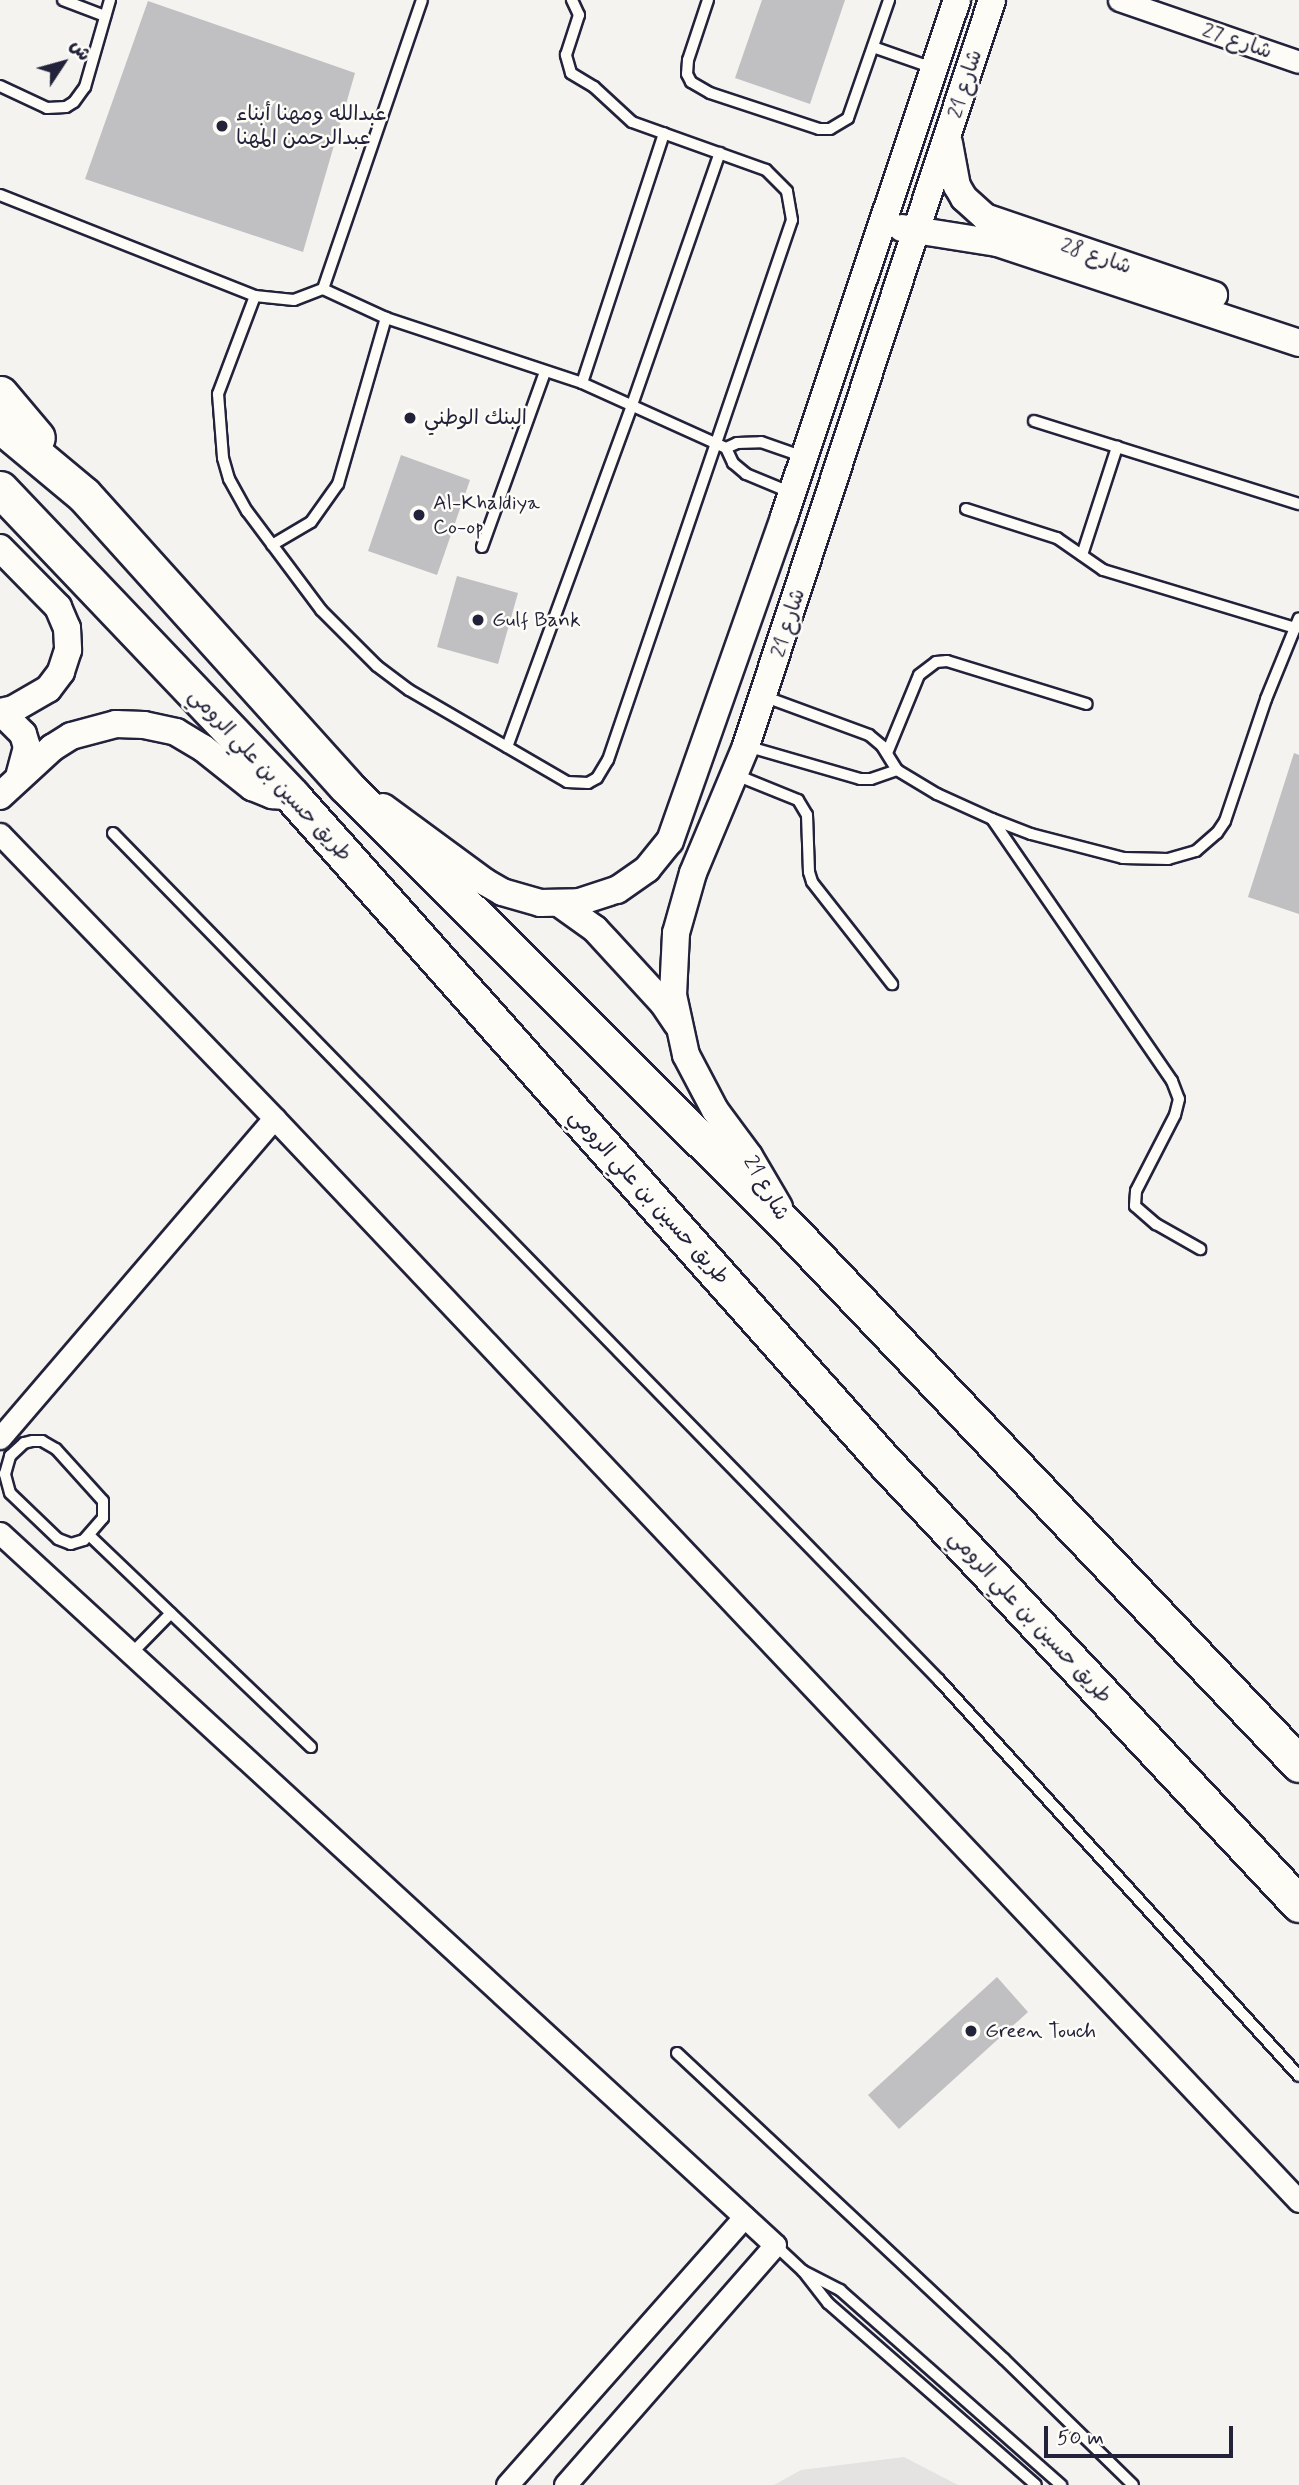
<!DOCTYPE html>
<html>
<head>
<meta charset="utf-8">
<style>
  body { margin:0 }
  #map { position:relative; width:1299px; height:2485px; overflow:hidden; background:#f4f3ef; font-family:Mynerve,"Playpen Sans Arabic",sans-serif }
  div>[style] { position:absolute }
  .built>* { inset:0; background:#e4e3e2 }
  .building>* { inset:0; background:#c0bfc2 }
  .roads { filter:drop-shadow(2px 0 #22223b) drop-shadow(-2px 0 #22223b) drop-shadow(0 2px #22223b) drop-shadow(0 -2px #22223b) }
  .service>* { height:10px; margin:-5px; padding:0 5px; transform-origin:5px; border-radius:5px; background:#fdfcf7 }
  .minor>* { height:21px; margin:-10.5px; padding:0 10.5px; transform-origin:10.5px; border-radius:10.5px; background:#fdfcf7 }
  .tertiary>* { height:26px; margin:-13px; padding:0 13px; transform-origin:13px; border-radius:13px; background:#fdfcf7 }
  .trunk>* { height:35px; margin:-17.5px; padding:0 17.5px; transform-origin:17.5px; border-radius:17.5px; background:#fdfcf7 }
  .dots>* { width:19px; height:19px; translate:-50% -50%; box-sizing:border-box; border:4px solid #fdfcf7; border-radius:50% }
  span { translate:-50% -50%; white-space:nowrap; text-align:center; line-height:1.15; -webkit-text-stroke:5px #fdfcf7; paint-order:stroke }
  .street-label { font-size:21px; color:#22223b }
  .poi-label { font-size:21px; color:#22223b }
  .left { translate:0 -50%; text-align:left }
  .north { position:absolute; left:28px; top:28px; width:70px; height:70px; -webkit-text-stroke:5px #fdfcf7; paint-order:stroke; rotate:54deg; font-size:19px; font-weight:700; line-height:28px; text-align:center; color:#22223b }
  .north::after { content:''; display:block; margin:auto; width:24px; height:32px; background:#22223b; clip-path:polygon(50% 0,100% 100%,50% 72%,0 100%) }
  .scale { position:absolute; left:1044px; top:2426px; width:189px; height:32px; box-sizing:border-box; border:4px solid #22223b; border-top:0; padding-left:9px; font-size:21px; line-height:24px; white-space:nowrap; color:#22223b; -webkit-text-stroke:5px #fdfcf7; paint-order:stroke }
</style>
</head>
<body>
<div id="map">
  <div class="built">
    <div style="clip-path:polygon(904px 2457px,958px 2485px,774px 2485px,801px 2470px)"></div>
  </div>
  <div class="building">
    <div style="clip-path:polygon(762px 0,845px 0,810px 104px,735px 78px)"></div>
    <div style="clip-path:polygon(148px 1px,355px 73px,303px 252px,85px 179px)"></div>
    <div style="clip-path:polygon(401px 455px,470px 480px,437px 575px,368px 551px)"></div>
    <div style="clip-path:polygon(457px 576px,518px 593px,498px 664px,437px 647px)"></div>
    <div style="clip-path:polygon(1294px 753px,1299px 755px,1299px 914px,1248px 897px)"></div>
    <div style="clip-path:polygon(997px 1977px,1028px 2012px,899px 2129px,868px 2095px)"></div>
  </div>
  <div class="roads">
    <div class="service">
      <div style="left:63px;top:0;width:45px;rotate:20.9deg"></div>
      <div style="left:708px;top:0;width:63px;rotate:108.4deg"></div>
      <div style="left:688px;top:60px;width:14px;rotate:94deg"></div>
      <div style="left:687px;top:74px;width:9px;rotate:63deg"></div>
      <div style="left:691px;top:82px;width:22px;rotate:30deg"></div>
      <div style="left:710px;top:93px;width:115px;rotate:18.3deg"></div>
      <div style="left:819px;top:129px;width:11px"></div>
      <div style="left:830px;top:129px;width:21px;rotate:-31deg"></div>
      <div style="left:848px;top:118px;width:125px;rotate:-70.8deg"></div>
      <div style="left:873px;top:47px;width:64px;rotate:19.3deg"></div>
      <div style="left:0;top:86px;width:52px;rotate:25.1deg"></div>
      <div style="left:47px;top:108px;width:19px;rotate:-3deg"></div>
      <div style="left:66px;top:107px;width:9px;rotate:-32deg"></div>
      <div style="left:74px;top:102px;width:19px;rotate:-54deg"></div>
      <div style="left:85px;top:87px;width:91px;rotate:-74deg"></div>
      <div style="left:0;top:195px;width:274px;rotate:21.6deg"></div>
      <div style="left:255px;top:296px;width:39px;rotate:6deg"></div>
      <div style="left:294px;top:300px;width:31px;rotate:-21deg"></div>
      <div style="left:323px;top:289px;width:69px;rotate:24.7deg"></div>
      <div style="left:386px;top:318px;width:206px;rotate:18.3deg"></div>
      <div style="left:582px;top:383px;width:158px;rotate:24.3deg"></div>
      <div style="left:726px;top:448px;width:17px;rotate:65deg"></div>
      <div style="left:733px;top:463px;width:17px;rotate:40deg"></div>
      <div style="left:746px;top:474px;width:50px;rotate:22.4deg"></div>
      <div style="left:323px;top:289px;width:305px;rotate:-71.1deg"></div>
      <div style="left:255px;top:296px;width:105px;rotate:110.7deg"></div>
      <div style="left:218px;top:394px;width:64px;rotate:85.5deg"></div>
      <div style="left:223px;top:458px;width:22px;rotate:74deg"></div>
      <div style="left:229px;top:479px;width:37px;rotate:61deg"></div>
      <div style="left:247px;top:511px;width:124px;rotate:53.2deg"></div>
      <div style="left:321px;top:610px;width:79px;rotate:45deg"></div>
      <div style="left:377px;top:666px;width:40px;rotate:37deg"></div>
      <div style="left:409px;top:690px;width:183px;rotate:30.2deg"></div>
      <div style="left:567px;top:782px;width:21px;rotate:3deg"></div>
      <div style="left:588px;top:783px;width:10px;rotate:-29deg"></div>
      <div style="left:597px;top:778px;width:21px;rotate:-59deg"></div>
      <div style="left:608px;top:760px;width:570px;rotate:-71.18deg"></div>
      <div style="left:792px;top:220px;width:29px;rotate:-100deg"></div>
      <div style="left:787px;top:191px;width:30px;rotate:-135deg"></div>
      <div style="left:766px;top:170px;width:142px;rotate:-160.3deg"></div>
      <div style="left:632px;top:122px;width:52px;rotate:-137.4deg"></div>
      <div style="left:594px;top:87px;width:27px;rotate:-149deg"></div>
      <div style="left:571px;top:73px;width:19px;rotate:-106deg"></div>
      <div style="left:566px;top:55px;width:42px;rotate:-72deg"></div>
      <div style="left:579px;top:15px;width:17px;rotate:-115deg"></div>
      <div style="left:582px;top:383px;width:263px;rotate:-71.8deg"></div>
      <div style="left:1034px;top:421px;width:278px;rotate:17.4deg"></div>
      <div style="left:726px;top:448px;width:12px;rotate:-24deg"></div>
      <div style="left:737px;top:443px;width:24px;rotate:-2deg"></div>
      <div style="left:761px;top:442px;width:46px;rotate:19.2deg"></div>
      <div style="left:966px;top:509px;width:96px;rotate:17.7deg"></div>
      <div style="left:1057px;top:538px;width:56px;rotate:34.8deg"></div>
      <div style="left:1103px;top:570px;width:201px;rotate:16.8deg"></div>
      <div style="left:272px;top:545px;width:45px;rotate:-30.5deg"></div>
      <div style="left:311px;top:522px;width:47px;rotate:-54.6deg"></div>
      <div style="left:338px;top:484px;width:173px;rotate:-73.9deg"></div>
      <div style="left:482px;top:547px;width:186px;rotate:-70.2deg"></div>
      <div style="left:1082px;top:555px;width:114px;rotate:-72deg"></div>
      <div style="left:763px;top:696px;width:113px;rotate:20.2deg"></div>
      <div style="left:869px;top:735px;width:17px;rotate:40deg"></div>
      <div style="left:882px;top:746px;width:28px;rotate:58deg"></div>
      <div style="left:897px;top:770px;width:47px;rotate:31deg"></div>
      <div style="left:937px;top:794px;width:60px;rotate:24.4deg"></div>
      <div style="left:992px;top:819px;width:42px;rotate:21deg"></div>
      <div style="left:1031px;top:834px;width:95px;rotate:14.6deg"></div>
      <div style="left:1123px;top:858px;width:45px;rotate:1.3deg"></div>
      <div style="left:1168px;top:859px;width:29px;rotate:-16deg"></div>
      <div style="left:1196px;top:851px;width:28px;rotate:-41deg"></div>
      <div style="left:1217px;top:833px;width:14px;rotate:-56deg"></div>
      <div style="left:1225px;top:821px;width:129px;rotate:-71.4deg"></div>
      <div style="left:1266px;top:699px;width:87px;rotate:-67.8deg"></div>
      <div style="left:746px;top:746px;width:119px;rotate:16.1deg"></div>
      <div style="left:860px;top:779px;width:11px"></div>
      <div style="left:871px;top:779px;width:28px;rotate:-19deg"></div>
      <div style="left:507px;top:747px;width:364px;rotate:-69.9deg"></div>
      <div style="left:632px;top:405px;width:267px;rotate:-70.8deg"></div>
      <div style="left:887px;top:753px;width:84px;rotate:-67.7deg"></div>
      <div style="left:919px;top:675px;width:21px;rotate:-37deg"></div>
      <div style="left:936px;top:662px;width:11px;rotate:-5deg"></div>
      <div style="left:947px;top:661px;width:146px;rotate:17.1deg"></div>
      <div style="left:736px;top:775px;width:67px;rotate:22deg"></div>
      <div style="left:798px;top:800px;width:17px;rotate:59deg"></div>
      <div style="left:807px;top:815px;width:57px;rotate:88deg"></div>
      <div style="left:809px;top:872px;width:10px;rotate:73deg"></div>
      <div style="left:812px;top:882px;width:130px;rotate:51.9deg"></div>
      <div style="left:992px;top:819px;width:318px;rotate:55.5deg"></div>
      <div style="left:1172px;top:1081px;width:19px;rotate:69deg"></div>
      <div style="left:1179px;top:1099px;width:16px;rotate:104deg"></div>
      <div style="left:1175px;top:1115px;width:85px;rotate:117.2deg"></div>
      <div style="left:1136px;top:1191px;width:15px;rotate:94deg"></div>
      <div style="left:1135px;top:1206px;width:28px;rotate:41deg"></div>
      <div style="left:1156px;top:1224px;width:51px;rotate:29.6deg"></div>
      <div style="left:113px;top:833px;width:1183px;rotate:45.72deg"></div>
      <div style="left:939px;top:1680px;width:535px;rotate:47.73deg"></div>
      <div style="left:33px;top:1441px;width:9px"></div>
      <div style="left:42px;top:1441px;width:16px;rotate:30deg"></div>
      <div style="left:56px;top:1449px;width:70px;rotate:47.9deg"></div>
      <div style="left:103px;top:1501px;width:17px;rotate:90deg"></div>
      <div style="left:103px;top:1518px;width:29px;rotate:131deg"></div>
      <div style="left:84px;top:1540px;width:14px;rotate:163deg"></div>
      <div style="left:71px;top:1544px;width:14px;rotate:-159deg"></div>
      <div style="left:58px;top:1539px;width:66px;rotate:-136.2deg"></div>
      <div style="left:10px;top:1493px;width:20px;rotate:-105deg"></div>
      <div style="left:5px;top:1474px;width:19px;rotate:-74deg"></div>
      <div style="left:10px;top:1456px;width:19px;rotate:-43deg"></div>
      <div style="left:24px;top:1443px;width:9px;rotate:-13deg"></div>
      <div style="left:89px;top:1535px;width:307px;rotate:43.7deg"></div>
      <div style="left:131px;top:1654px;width:57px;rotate:-45.7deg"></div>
      <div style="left:677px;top:2053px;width:448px;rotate:43.1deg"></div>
      <div style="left:1004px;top:2359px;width:180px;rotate:44.3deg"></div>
      <div style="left:775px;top:2245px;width:38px;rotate:43deg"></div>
      <div style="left:803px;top:2271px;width:41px;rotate:52deg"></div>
      <div style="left:828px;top:2303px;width:276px;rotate:41.2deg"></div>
      <div style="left:803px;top:2271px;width:42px;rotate:27.2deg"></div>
      <div style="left:840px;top:2290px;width:295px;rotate:41.4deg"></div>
    </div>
    <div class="minor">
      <div style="left:1119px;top:0;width:190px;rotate:19deg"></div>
      <div style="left:0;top:834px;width:395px;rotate:46deg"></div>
      <div style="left:274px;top:1118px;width:1491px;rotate:46.58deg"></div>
      <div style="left:0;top:1438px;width:421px;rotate:-49.4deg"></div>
      <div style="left:0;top:1533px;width:1052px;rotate:42.57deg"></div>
      <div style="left:775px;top:2245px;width:319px;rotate:131.2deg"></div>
      <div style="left:507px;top:2485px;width:358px;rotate:-48.5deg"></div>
    </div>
    <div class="tertiary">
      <div style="left:949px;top:143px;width:44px;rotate:79.5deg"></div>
      <div style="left:957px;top:186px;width:14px;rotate:60deg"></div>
      <div style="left:964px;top:198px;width:28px;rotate:42deg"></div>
      <div style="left:985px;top:217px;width:242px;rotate:18.8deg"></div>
      <div style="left:902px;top:228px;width:96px;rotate:9deg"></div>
      <div style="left:997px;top:243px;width:318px;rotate:18.3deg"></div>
      <div style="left:0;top:548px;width:83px;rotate:45.5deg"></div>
      <div style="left:58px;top:607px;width:23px;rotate:67deg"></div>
      <div style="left:67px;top:628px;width:22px;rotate:87deg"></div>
      <div style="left:68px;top:650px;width:23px;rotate:108deg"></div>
      <div style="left:61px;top:672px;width:21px;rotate:127deg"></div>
      <div style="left:48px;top:689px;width:39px;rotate:150deg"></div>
      <div style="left:14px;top:709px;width:14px;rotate:168deg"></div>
      <div style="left:1px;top:712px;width:31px;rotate:45deg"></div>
      <div style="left:23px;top:734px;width:14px;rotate:73deg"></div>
      <div style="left:27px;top:747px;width:28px;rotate:105deg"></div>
      <div style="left:0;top:796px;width:71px;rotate:-42.7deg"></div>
      <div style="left:52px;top:748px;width:22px;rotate:-32deg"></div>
      <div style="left:71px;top:736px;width:47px;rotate:-14.9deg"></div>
      <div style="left:116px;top:724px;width:28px;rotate:2deg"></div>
      <div style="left:144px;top:725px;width:33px;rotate:12deg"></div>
      <div style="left:176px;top:732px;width:31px;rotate:31deg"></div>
      <div style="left:203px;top:748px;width:63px;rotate:38.5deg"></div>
      <div style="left:252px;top:787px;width:22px;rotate:22deg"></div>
      <div style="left:272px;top:795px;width:21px;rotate:5deg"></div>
      <div style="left:383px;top:807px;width:127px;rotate:36.3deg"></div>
      <div style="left:485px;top:882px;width:20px;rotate:30deg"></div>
      <div style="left:502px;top:892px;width:40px;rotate:16deg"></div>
      <div style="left:540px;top:903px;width:39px;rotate:-1deg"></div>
      <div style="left:579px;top:902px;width:40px;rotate:-18deg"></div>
      <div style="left:617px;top:890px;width:37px;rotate:-35deg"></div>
      <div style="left:647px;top:869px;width:36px;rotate:-51deg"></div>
      <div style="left:670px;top:841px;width:343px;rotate:-70.6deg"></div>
      <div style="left:784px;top:517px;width:545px;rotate:-71.5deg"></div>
      <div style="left:560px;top:904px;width:43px;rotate:35.5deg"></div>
      <div style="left:595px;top:929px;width:100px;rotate:47.4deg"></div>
      <div style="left:663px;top:1003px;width:25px;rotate:56deg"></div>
      <div style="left:779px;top:1207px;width:59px;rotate:-120.5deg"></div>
      <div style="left:749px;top:1156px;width:57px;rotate:-126.5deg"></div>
      <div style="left:715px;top:1110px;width:62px;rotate:-117.8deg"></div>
      <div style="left:686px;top:1055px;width:61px;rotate:-102.2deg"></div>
      <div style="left:673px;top:995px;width:62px;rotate:-87.2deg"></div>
      <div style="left:676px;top:933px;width:62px;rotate:-74.2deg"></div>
      <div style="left:693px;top:873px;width:138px;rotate:-67.3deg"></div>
      <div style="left:746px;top:746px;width:786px;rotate:-71.75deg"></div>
    </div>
    <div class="trunk">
      <div style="left:0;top:394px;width:57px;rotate:49.9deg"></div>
      <div style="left:0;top:425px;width:109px;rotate:39.8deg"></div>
      <div style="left:84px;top:495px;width:392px;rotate:48deg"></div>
      <div style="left:346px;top:786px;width:626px;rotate:44.94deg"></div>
      <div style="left:789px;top:1228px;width:740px;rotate:46.42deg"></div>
      <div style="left:0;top:489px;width:425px;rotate:46.4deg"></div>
      <div style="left:293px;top:797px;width:886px;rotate:48.34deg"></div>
      <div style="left:882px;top:1459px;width:610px;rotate:46.86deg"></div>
    </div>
  </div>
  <div class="dots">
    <div style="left:222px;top:126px;background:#22223b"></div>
    <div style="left:410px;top:418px;background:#22223b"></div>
    <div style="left:419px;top:515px;background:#22223b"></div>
    <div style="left:478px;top:620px;background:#22223b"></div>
    <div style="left:971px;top:2031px;background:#22223b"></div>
  </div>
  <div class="street-label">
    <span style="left:1237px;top:41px;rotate:19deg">شارع 27</span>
    <span style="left:965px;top:84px;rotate:-72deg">شارع 21</span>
    <span style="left:1096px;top:256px;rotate:19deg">شارع 28</span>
    <span style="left:788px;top:623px;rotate:-72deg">شارع 21</span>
    <span style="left:270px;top:775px;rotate:47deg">طريق حسين بن علي الرومي</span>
    <span style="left:766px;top:1188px;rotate:60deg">شارع 21</span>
    <span style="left:649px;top:1197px;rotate:48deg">طريق حسين بن علي الرومي</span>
    <span style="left:1030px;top:1617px;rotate:47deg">طريق حسين بن علي الرومي</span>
  </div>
  <div class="poi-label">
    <span class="left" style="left:236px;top:126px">عبدالله ومهنا أبناء<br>عبدالرحمن المهنا</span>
    <span class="left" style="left:424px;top:418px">البنك الوطني</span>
    <span class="left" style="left:433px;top:515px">Al-Khaldiya<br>Co-op</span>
    <span class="left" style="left:492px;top:620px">Gulf Bank</span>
    <span class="left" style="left:985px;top:2031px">Green Touch</span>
  </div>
  <div class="north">ش</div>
  <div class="scale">50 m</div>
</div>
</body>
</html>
